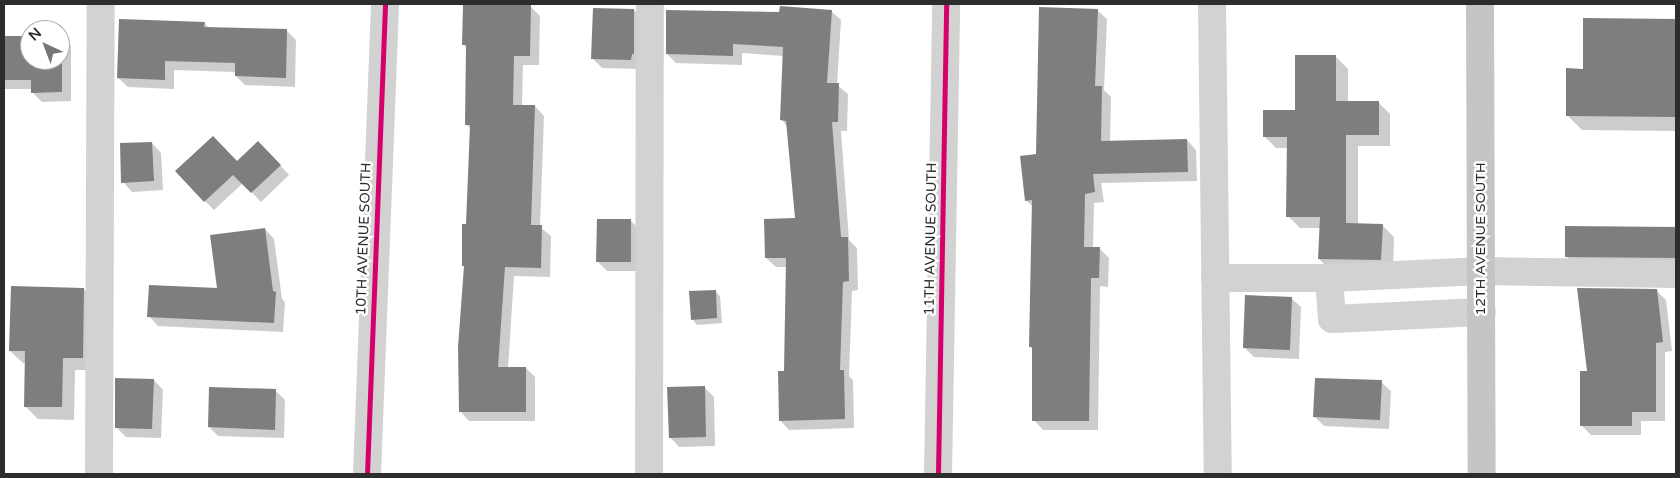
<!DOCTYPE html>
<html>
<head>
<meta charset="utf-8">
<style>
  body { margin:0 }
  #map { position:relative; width:1680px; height:478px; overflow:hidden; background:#fff; font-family:"Varela Round",sans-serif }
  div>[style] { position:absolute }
  .shadow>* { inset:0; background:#0003 }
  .building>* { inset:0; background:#7e7e7e }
  .minor>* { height:28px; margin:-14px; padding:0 14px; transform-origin:14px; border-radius:14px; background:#d2d2d2 }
  .major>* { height:28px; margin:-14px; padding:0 14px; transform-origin:14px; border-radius:14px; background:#c5c5c5 }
  .cycleway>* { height:5px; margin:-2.5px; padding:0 2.5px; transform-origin:2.5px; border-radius:2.5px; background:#d6006c }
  span { translate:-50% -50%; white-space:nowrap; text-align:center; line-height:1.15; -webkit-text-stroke:5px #fff; paint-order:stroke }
  .street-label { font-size:14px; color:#2d2d2d }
  .frame { position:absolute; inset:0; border:5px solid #2d2d2d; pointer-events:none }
  .north { position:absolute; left:20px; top:20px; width:50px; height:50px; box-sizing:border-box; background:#fff; border:1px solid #ababab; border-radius:50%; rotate:317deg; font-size:14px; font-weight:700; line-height:20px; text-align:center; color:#2d2d2d }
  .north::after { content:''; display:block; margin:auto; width:18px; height:22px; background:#767676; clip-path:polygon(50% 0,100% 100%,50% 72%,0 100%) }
</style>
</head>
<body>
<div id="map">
  <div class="shadow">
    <div style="clip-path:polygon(530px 6px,540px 16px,539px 65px,523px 65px,522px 106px,535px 106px,544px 116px,540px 227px,551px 236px,550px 277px,514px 276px,508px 368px,526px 368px,535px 377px,535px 421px,469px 421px,460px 411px,465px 268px,463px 266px,467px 225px,471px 129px,466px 124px,467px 48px,463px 44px)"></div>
    <div style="clip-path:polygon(634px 10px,643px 19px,640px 69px,602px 68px,593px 59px)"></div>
    <div style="clip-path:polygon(1097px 10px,1107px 19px,1104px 90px,1111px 97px,1110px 142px,1187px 140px,1196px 150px,1197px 181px,1101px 183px,1104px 202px,1094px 203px,1093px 248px,1099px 248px,1109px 258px,1108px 287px,1100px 286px,1098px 430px,1043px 430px,1034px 420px,1033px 350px,1030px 346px,1033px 207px,1026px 200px,1038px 155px)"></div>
    <div style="clip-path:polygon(831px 11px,841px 20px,837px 85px,848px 94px,847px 131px,841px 131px,849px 240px,857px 248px,858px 290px,852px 291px,849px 376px,853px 380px,854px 428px,789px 430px,780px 420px,785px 372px,787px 267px,776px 267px,766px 258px,796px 219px,787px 126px,782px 120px,784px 56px,742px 53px,742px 65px,676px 63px,667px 54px,780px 13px)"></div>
    <div style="clip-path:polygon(1585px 19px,1676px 20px,1676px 131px,1582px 130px,1567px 115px,1584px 70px)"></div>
    <div style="clip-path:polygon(204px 23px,209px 28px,287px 31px,296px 40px,295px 87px,245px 85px,236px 76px,236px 72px,174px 70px,174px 89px,128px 87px,118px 78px)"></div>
    <div style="clip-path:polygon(4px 37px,30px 37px,30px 60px,60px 60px,61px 37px,71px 46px,71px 101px,42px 102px,32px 92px,32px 89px,4px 89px)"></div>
    <div style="clip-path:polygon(1336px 57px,1348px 69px,1348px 102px,1378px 102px,1390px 114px,1390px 146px,1358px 146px,1358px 224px,1382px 225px,1394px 237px,1393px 272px,1331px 271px,1319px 259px,1321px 228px,1300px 228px,1288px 216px,1288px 148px,1276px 148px,1264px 136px,1296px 112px)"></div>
    <div style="clip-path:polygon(152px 143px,161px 153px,163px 190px,132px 192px,123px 182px)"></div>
    <div style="clip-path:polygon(268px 152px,289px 175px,261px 202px,243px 183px,214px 210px,205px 201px,237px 163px)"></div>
    <div style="clip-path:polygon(630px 220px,640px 230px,640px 271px,607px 271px,598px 262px)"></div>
    <div style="clip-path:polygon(1566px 228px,1676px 228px,1676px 270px,1579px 269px,1566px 256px)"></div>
    <div style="clip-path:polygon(265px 229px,274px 239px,282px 299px,285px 302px,283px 332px,158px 326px,149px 316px,218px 290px)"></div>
    <div style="clip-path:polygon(84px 289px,96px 302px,95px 370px,75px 370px,74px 420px,38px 419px,25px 406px,26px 363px,23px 363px,10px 351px)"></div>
    <div style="clip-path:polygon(715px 291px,720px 296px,722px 323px,697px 325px,693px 320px)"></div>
    <div style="clip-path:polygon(1657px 291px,1666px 300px,1672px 351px,1665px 352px,1665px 421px,1641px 421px,1641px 435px,1591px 435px,1581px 425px,1588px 373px)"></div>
    <div style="clip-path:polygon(1291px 298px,1301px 307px,1299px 359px,1254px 357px,1245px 348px)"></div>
    <div style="clip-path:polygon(154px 380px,163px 390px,161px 438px,126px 437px,116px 427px)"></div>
    <div style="clip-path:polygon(1381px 382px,1391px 391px,1389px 429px,1324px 426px,1315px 417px)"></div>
    <div style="clip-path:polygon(704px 387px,714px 397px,715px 446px,679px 447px,670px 437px)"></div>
    <div style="clip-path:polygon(276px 391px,285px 400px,284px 438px,218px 436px,209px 427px)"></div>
  </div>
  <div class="building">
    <div style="clip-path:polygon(463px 5px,531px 5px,530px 56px,514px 56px,513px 105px,535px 105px,531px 225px,542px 225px,541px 268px,505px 267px,498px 367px,526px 367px,526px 412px,459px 412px,458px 347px,464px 266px,462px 266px,462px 224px,466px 224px,470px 125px,465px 125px,466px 45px,462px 45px)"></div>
    <div style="clip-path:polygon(780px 6px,832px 10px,827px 83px,839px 83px,838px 122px,832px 122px,841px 237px,848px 237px,849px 281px,843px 282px,840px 370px,844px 370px,845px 419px,779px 421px,778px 371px,784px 371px,786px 258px,765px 258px,764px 219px,795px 218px,786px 121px,780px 120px,783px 47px,733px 44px,733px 56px,666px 54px,666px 10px,779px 12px)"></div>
    <div style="clip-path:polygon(1039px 7px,1098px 9px,1095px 86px,1102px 86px,1101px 141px,1187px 139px,1188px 172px,1093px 174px,1095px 192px,1085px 194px,1084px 247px,1100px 247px,1099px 278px,1091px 278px,1089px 421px,1032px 421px,1032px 347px,1029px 347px,1032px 200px,1025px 201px,1020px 156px,1036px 154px)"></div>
    <div style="clip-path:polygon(593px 8px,634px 9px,634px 54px,632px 54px,631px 60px,591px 59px)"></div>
    <div style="clip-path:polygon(1583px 18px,1676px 19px,1676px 117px,1566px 116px,1566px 68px,1583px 69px)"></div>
    <div style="clip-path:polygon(119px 19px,205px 22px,204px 27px,287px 29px,286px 78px,235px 76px,235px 63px,165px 61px,165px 80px,117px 78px)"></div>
    <div style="clip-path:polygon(4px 36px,30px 36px,30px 60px,60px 60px,60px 36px,62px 36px,62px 92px,31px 93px,31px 80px,4px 80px)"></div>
    <div style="clip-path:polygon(1295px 55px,1336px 55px,1336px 101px,1379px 101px,1379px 135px,1346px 135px,1346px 223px,1383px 224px,1381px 260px,1318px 259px,1320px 217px,1286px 217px,1287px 137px,1263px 137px,1263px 110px,1295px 110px)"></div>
    <div style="clip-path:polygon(213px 136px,237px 161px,258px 141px,281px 165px,251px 193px,233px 175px,204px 202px,175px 171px)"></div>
    <div style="clip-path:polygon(152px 142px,154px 181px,121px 183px,120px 143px)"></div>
    <div style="clip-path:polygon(597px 219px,631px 219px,631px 262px,596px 262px)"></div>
    <div style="clip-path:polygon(1565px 226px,1676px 227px,1676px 258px,1565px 257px)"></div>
    <div style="clip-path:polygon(265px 228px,273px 291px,276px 292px,274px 323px,147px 317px,149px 285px,217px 288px,210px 235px)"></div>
    <div style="clip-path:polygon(11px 286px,84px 288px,83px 358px,63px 358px,62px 407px,24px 407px,25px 351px,9px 351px)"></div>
    <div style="clip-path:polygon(1577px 288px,1657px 289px,1663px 342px,1656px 343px,1656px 412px,1632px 412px,1632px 426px,1580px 426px,1580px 371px,1587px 371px)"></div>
    <div style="clip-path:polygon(716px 290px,717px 318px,691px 320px,689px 291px)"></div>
    <div style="clip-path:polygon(1245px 295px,1292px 297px,1290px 350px,1243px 348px)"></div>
    <div style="clip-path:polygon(115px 378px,154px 379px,152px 429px,115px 428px)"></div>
    <div style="clip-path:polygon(1315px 378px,1382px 380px,1380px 420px,1313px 417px)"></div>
    <div style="clip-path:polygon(705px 386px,706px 437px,669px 438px,667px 387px)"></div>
    <div style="clip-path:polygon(209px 387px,276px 389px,275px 430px,208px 427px)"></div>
  </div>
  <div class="minor">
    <div style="left:1212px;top:4px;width:470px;rotate:89.3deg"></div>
    <div style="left:1215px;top:278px;width:114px"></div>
    <div style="left:1329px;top:278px;width:152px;rotate:-2.6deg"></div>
    <div style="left:1481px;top:271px;width:195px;rotate:0.9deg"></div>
    <div style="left:1329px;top:278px;width:41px;rotate:85.8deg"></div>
    <div style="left:1332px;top:319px;width:150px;rotate:-2.7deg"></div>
    <div style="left:99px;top:474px;width:470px;rotate:-89.8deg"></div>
    <div style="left:367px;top:474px;width:470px;rotate:-87.8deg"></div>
    <div style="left:649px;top:474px;width:470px;rotate:-89.9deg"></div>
    <div style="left:938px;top:474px;width:470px;rotate:-89deg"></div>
  </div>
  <div class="major">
    <div style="left:1480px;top:4px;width:470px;rotate:89.8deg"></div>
  </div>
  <div class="cycleway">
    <div style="left:367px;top:474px;width:470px;rotate:-87.8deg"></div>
    <div style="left:938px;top:474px;width:470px;rotate:-89deg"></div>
  </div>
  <div class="street-label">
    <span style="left:364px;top:239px;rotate:-88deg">10TH AVENUE SOUTH</span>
    <span style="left:931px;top:239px;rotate:-89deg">11TH AVENUE SOUTH</span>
    <span style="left:1481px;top:239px;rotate:-90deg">12TH AVENUE SOUTH</span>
  </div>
  <div class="frame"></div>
  <div class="north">N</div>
</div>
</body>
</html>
